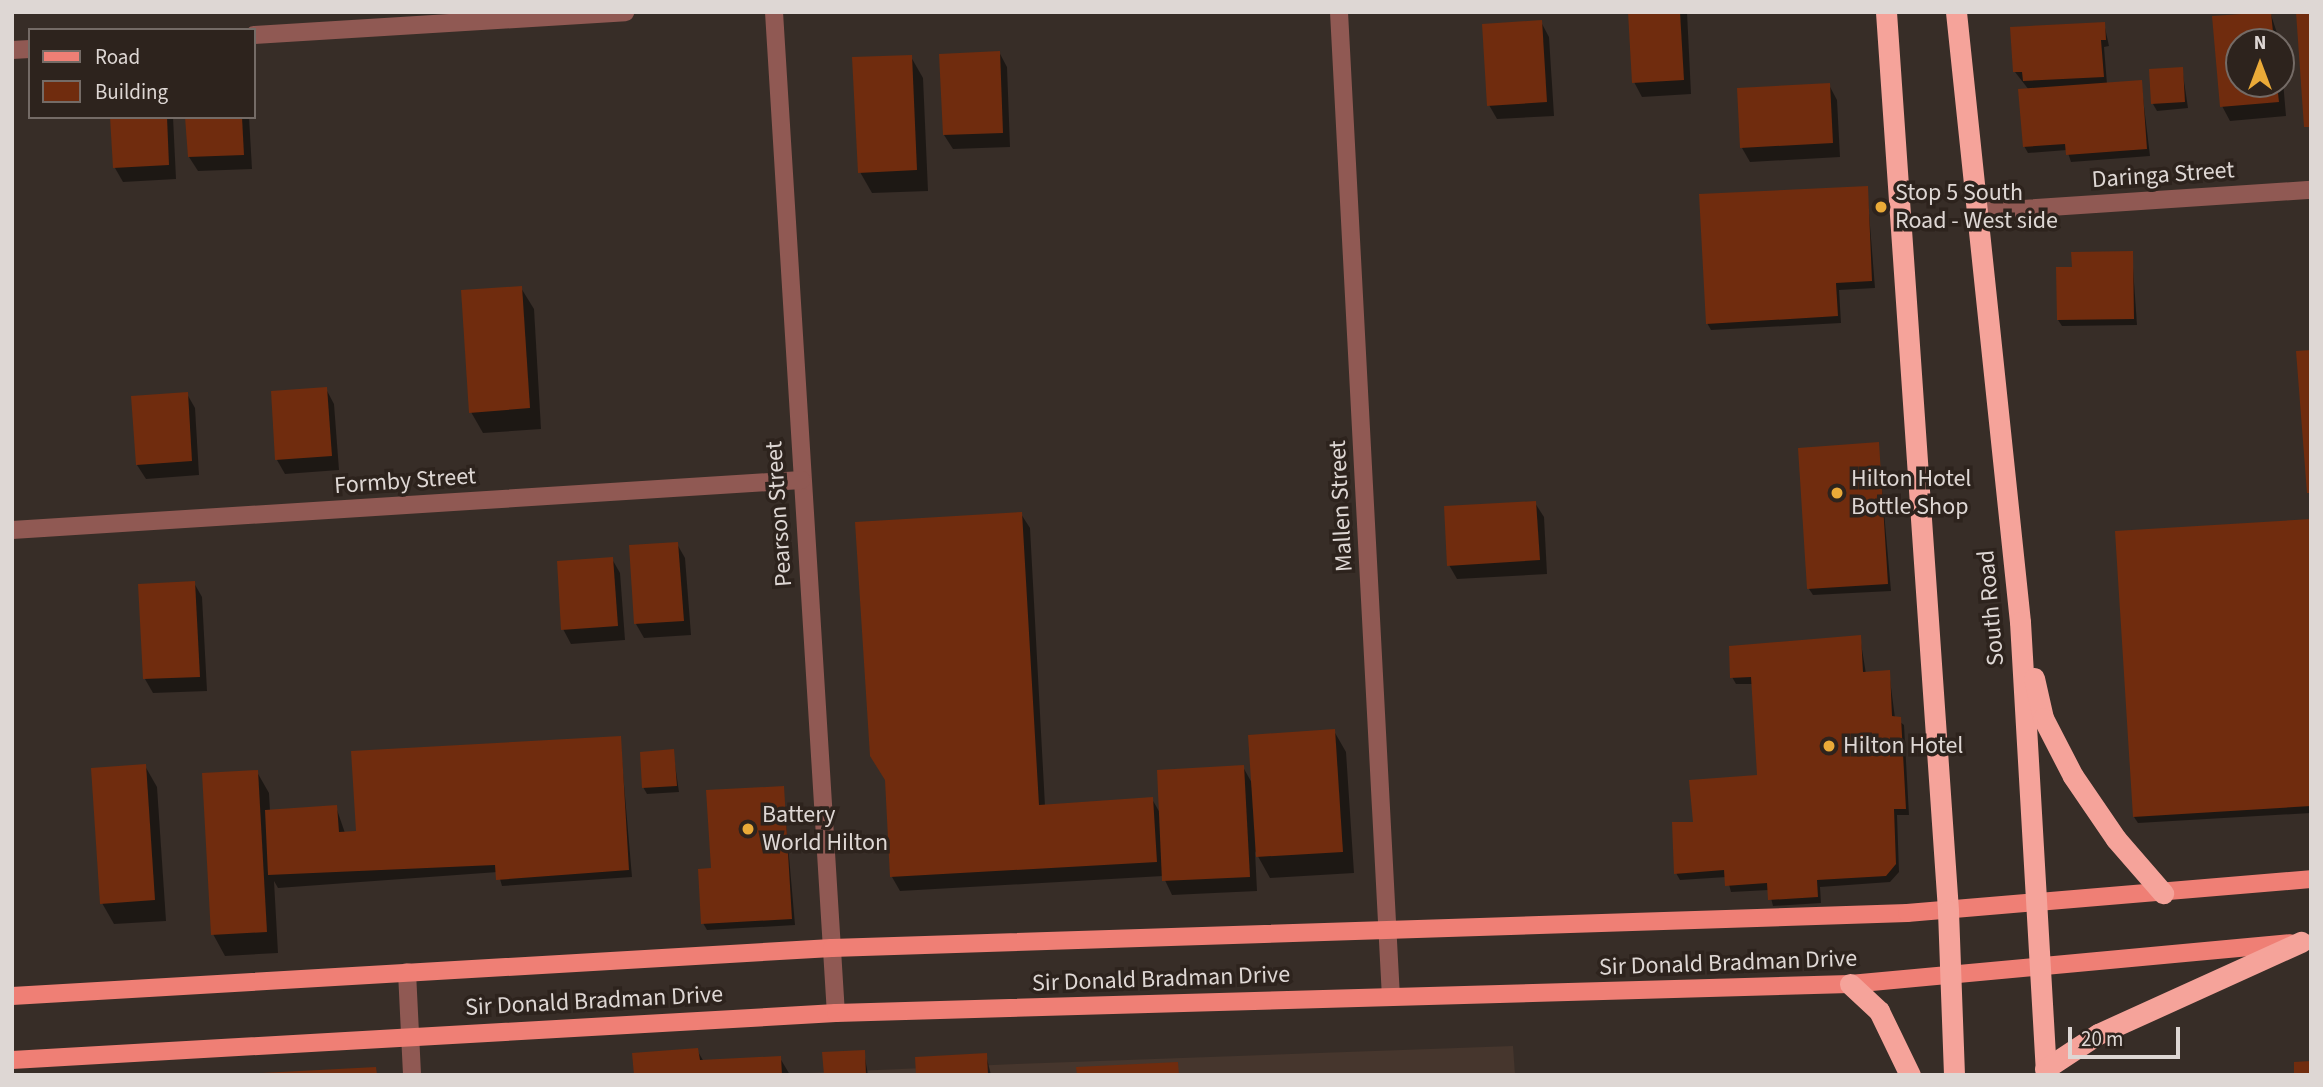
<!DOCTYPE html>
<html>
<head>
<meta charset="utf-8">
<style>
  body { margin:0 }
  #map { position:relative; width:2323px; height:1087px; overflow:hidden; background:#372d27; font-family:"Source Sans 3",sans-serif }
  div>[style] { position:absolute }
  .built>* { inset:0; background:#46362d }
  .shadow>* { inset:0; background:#0007 }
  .building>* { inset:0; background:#702c0e }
  .minor>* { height:18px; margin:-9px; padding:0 9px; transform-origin:9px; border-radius:9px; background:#905953 }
  .major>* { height:18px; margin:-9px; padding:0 9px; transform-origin:9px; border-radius:9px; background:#ef7f75 }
  .highway>* { height:21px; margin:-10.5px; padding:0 10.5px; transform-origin:10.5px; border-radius:10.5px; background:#f5a39a }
  .dots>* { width:19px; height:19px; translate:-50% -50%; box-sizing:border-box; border:4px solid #2d231d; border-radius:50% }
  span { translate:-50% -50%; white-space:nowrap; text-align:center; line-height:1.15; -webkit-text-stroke:7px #2d231d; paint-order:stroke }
  .street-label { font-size:24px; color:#ded7d4 }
  .poi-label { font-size:24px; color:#ded7d4 }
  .left { translate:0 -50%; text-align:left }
  .frame { position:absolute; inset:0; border:14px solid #ded7d4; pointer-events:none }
  .legend { position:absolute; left:28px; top:28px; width:228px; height:91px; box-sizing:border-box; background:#2d231d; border:2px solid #746b66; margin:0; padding:9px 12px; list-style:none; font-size:21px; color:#ded7d4 }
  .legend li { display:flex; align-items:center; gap:14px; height:35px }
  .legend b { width:35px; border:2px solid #746b66 }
  .north { position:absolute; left:2225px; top:28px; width:70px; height:70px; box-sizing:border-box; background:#2d231d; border:2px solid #746b66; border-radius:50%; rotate:0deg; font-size:19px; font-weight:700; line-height:28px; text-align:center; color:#ded7d4 }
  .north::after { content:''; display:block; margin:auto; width:24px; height:32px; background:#eaaa38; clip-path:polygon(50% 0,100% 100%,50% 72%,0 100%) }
  .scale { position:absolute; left:2068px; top:1027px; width:112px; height:32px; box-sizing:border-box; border:4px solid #ded7d4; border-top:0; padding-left:9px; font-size:21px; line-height:24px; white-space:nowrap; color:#ded7d4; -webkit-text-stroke:5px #2d231d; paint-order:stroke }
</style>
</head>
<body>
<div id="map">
  <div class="built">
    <div style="clip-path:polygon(1513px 1046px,1515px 1075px,760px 1075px,1016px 1064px)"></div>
  </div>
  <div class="shadow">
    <div style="clip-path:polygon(1630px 12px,1687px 12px,1691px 94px,1642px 97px,1634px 82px)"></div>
    <div style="clip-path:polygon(2022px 12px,2053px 12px,2024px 14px)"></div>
    <div style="clip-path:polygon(2270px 12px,2280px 42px,2239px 42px,2239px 84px,2281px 84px,2281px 58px,2286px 116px,2230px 121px,2222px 106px,2214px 18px)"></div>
    <div style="clip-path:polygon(1541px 22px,1549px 37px,1554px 116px,1497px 119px,1489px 105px)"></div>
    <div style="clip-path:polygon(2104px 23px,2109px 46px,2104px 47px,2107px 84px,2141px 81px,2150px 156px,2071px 162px,2067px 150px,2028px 153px,2024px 146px,2029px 90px,2015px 72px)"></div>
    <div style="clip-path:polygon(999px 52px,1007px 67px,1010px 147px,953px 149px,944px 135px)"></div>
    <div style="clip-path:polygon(911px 57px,923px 78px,928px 191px,872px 193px,860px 172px)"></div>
    <div style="clip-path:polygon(2182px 68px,2188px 108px,2157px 111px,2153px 104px)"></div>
    <div style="clip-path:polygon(1829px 85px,1837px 100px,1840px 157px,1750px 162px,1742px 148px)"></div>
    <div style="clip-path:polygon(112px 117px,173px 117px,176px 179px,123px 182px,115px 168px)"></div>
    <div style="clip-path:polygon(187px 117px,249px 117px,252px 169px,198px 171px,189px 157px)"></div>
    <div style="clip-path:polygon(1867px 188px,1875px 288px,1839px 290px,1841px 323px,1711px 330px,1707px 323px)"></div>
    <div style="clip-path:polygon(2132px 253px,2137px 325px,2062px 326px,2058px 320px,2074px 268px)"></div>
    <div style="clip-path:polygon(521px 288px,534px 309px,541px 429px,483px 433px,471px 412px)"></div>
    <div style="clip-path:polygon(326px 389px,334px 404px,339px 470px,285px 474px,277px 460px)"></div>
    <div style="clip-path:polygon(187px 394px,195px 408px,199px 475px,146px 479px,137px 465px)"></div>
    <div style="clip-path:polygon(1878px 444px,1891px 591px,1813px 595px,1809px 589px)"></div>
    <div style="clip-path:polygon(1535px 503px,1544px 517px,1547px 574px,1457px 579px,1449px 565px)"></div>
    <div style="clip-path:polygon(1021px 514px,1030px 528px,1045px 806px,1152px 799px,1160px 813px,1243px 767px,1253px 785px,1334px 731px,1346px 752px,1354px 873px,1270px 878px,1255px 851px,1257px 891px,1172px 895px,1163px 876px,900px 891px,892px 877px)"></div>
    <div style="clip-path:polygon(2311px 521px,2311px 813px,2138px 823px,2134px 817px)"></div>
    <div style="clip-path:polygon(677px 544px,685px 558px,691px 635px,644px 638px,636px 624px)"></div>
    <div style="clip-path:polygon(612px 559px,620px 573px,625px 640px,571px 644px,563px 629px)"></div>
    <div style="clip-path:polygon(194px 583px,202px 597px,207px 691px,153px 693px,145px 679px)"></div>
    <div style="clip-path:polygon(1860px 637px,1866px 674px,1889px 672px,1895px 718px,1904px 725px,1909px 815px,1897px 815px,1899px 872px,1890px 882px,1820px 887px,1821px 903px,1773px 906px,1769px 890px,1731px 892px,1727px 877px,1680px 880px,1676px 873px,1695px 823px,1759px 777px,1753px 684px,1736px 684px,1732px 677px)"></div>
    <div style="clip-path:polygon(620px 738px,632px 877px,502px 886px,498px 872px,278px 888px,274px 881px,278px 953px,225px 956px,213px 934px,257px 772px,269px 793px,270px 811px,336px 807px,345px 833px,359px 839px)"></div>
    <div style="clip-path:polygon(673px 751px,679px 792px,647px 794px,643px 787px)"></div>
    <div style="clip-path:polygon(145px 766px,157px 787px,166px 921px,114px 924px,102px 903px)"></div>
    <div style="clip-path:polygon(783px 788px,795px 925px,707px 930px,703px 923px,712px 870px)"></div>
    <div style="clip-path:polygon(697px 1050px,704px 1062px,780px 1058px,790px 1075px,636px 1075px)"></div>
    <div style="clip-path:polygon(864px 1052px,868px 1075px,825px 1075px)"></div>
    <div style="clip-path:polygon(986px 1055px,991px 1075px,918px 1075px)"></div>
  </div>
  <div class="building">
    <div style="clip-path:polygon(1628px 12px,1680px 12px,1684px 80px,1632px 83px)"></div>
    <div style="clip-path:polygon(2271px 12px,2274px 42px,2239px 42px,2239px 84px,2277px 84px,2279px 102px,2220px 107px,2212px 16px)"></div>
    <div style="clip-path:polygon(2296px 12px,2311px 12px,2311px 127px,2304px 127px)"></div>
    <div style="clip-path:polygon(1542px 20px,1547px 102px,1487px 106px,1482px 24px)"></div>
    <div style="clip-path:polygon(2105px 22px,2106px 40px,2101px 40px,2104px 77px,2023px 81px,2022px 72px,2013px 72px,2010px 27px)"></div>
    <div style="clip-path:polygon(1000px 51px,1003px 133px,943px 135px,939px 54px)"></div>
    <div style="clip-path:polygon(912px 55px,917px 170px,858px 173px,852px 57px)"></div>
    <div style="clip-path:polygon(2183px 67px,2185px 102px,2151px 104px,2149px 69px)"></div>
    <div style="clip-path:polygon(2142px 80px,2147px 149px,2066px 155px,2065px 144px,2023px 147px,2018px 89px)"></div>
    <div style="clip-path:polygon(1830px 83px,1833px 143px,1740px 148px,1737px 88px)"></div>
    <div style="clip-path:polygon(110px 117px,167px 117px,169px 165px,113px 168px)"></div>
    <div style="clip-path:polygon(185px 117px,242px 117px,244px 155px,188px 157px)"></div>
    <div style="clip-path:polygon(1868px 186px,1872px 281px,1836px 283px,1838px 316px,1706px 324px,1699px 194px)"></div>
    <div style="clip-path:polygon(2133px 251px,2134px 319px,2057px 320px,2056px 267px,2072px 267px,2071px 252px)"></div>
    <div style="clip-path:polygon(522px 286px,530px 408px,469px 413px,461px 290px)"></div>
    <div style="clip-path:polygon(2311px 350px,2311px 493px,2307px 493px,2296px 351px)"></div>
    <div style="clip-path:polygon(327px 387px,332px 456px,275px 460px,271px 391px)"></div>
    <div style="clip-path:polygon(188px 392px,192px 461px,136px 465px,131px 396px)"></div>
    <div style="clip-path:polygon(1879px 442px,1888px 584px,1807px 589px,1798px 448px)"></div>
    <div style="clip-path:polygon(1536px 501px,1540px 560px,1447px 566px,1444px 506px)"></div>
    <div style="clip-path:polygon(1022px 512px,1039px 805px,1153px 797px,1157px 862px,890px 877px,885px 780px,870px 756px,855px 522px)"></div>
    <div style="clip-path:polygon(2311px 519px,2311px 806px,2133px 817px,2115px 531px)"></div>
    <div style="clip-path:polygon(678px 542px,684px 621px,634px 624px,629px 545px)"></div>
    <div style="clip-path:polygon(613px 557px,618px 626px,561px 630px,557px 561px)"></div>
    <div style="clip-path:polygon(195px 581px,200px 677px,143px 679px,138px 584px)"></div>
    <div style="clip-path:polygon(1861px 635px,1863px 672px,1890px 670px,1892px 716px,1901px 717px,1906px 809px,1894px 809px,1896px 864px,1886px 876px,1817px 880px,1818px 897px,1768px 900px,1767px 883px,1725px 886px,1724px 870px,1674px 874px,1672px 822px,1693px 822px,1689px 780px,1757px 775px,1751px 677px,1730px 678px,1729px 646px)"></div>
    <div style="clip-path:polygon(1335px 729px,1343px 852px,1256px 857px,1248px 735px)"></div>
    <div style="clip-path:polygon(621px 736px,629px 870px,496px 880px,495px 865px,268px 875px,265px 810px,337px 805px,339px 832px,356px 831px,351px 751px)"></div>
    <div style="clip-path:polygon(674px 749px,677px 786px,642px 788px,640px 752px)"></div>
    <div style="clip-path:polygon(146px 764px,155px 900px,100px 904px,91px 768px)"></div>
    <div style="clip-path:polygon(1244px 765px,1250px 877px,1162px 881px,1157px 770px)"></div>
    <div style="clip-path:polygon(258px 770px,267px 932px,211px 935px,202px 773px)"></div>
    <div style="clip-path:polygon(784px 786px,792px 919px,701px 924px,698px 869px,711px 868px,706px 790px)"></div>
    <div style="clip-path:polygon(698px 1048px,700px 1060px,781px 1056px,782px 1075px,634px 1075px,632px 1053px)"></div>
    <div style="clip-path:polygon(865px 1050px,866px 1075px,824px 1075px,822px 1052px)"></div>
    <div style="clip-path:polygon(987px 1053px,988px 1075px,916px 1075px,915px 1057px)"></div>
    <div style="clip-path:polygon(2311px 1061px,2311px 1075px,2294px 1075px,2294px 1062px)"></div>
    <div style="clip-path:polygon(1178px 1062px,1179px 1075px,1077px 1075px,1076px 1067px)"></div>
    <div style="clip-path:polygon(376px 1067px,377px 1075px,262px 1075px,262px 1073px)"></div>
  </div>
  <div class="minor">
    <div style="left:774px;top:12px;width:1003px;rotate:86.46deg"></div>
    <div style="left:1339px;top:12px;width:986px;rotate:86.98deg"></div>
    <div style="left:254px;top:35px;width:372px;rotate:-3.5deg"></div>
    <div style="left:12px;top:50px;width:18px;rotate:-3deg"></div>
    <div style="left:1976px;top:212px;width:336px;rotate:-3.8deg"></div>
    <div style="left:12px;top:530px;width:791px;rotate:-3.63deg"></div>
    <div style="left:407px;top:972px;width:103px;rotate:87.2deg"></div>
  </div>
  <div class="major">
    <div style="left:12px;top:996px;width:821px;rotate:-3.35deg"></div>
    <div style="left:832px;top:948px;width:1076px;rotate:-1.86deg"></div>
    <div style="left:1907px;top:913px;width:405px;rotate:-4.8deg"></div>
    <div style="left:12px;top:1060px;width:825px;rotate:-3.26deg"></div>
    <div style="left:836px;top:1013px;width:1014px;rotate:-1.64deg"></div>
    <div style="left:1850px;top:984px;width:442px;rotate:-5.3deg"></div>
  </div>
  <div class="highway">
    <div style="left:1886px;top:12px;width:901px;rotate:86.05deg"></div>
    <div style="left:1948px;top:911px;width:164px;rotate:87.9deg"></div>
    <div style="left:1956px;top:12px;width:613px;rotate:84.01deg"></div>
    <div style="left:2020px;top:622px;width:454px;rotate:86.7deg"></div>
    <div style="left:2034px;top:678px;width:41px;rotate:77.3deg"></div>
    <div style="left:2043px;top:718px;width:65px;rotate:62.7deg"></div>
    <div style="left:2073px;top:776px;width:76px;rotate:55.7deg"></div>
    <div style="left:2116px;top:839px;width:72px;rotate:49deg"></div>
    <div style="left:1850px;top:984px;width:40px;rotate:43deg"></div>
    <div style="left:1879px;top:1011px;width:71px;rotate:64.2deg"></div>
    <div style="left:2045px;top:1069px;width:64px;rotate:-33.4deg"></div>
    <div style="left:2098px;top:1034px;width:223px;rotate:-24.4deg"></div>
  </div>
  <div class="dots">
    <div style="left:1881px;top:207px;background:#eaaa38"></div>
    <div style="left:1837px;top:493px;background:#eaaa38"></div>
    <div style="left:1829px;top:746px;background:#eaaa38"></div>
    <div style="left:748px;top:829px;background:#eaaa38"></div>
  </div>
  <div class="street-label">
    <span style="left:2163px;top:175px;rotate:-4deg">Daringa Street</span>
    <span style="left:405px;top:481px;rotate:-4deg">Formby Street</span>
    <span style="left:1341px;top:506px;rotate:-93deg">Mallen Street</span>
    <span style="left:779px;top:514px;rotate:-94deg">Pearson Street</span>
    <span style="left:1991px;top:608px;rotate:-95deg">South Road</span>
    <span style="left:1728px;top:963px;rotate:-2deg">Sir Donald Bradman Drive</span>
    <span style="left:1161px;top:979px;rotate:-2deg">Sir Donald Bradman Drive</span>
    <span style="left:594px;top:1001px;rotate:-3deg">Sir Donald Bradman Drive</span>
  </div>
  <div class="poi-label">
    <span class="left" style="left:1895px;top:207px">Stop 5 South<br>Road - West side</span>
    <span class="left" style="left:1851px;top:493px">Hilton Hotel<br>Bottle Shop</span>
    <span class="left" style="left:1843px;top:746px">Hilton Hotel</span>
    <span class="left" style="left:762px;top:829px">Battery<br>World Hilton</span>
  </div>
  <div class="frame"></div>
  <ul class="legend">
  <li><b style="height:9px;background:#ef7f75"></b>Road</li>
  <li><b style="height:19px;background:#702c0e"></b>Building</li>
  </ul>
  <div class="north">N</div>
  <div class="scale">20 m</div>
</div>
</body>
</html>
